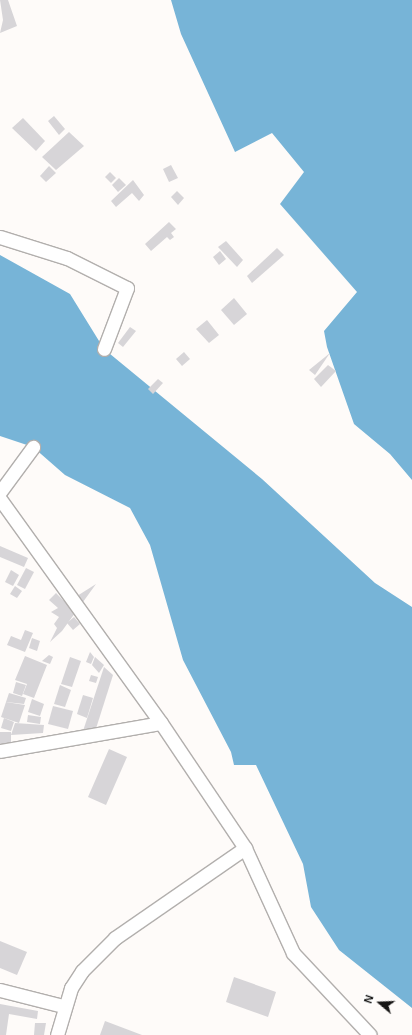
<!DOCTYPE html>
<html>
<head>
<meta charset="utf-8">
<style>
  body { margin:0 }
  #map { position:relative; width:412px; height:1035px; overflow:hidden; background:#fefbf9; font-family:Arial,sans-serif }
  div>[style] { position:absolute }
  .water>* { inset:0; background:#77b4d7 }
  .building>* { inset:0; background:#d7d5d8 }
  .roads { filter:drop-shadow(1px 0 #b2afad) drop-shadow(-1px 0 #b2afad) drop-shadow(0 1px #b2afad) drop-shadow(0 -1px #b2afad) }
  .minor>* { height:13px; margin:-6.5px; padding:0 6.5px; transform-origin:6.5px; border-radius:6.5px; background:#fff }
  span { translate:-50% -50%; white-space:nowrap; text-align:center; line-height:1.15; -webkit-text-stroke:4px #fff; paint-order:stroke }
  .north { position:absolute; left:360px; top:983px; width:40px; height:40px; -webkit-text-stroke:3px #fff; paint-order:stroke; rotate:289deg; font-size:11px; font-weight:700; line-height:16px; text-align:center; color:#161514 }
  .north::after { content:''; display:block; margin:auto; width:14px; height:18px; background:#161514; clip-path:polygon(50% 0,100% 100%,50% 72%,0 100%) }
</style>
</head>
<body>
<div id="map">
  <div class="water">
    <div style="clip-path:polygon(171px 0,412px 0,412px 480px,390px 454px,354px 424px,327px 347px,324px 331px,357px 292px,280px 204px,304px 172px,272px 133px,235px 152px,181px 34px)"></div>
    <div style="clip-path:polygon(0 255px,70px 294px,104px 349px,262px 479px,375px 583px,412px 607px,412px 1008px,339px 950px,311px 907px,303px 864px,256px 765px,234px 765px,231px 752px,183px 660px,150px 545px,130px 508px,65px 475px,33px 447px,0 436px)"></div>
  </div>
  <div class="building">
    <div style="clip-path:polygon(0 0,8px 0,17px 26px,0 33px,3px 20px)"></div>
    <div style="clip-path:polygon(54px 116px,65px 129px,59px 135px,48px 121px)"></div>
    <div style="clip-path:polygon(23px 118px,45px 141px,36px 151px,12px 128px)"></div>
    <div style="clip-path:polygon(69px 132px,84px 146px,56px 170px,42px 157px)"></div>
    <div style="clip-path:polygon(171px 165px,178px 178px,169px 182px,163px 169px)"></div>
    <div style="clip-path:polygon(49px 166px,56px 173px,46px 182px,40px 176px)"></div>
    <div style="clip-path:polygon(110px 172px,116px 178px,111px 183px,105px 177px)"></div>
    <div style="clip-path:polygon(119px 178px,126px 185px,118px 192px,112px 185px)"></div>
    <div style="clip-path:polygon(133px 180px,144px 195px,139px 201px,132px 193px,116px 207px,111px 201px)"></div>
    <div style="clip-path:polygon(177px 191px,184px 198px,178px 205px,171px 197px)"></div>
    <div style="clip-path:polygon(169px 222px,176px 229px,171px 233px,174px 237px,170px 240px,167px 237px,151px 251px,145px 244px)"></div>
    <div style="clip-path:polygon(226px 241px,243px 260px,237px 267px,218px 247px)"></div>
    <div style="clip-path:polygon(277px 248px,284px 255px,252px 283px,247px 276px)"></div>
    <div style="clip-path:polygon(220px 251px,226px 259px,219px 265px,213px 257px)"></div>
    <div style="clip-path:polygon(234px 298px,247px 314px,234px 325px,221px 310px)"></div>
    <div style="clip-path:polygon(207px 320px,219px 335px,209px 343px,196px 329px)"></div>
    <div style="clip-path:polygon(130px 327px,136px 331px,123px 347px,118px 343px)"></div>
    <div style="clip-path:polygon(184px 352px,190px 359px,182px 366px,176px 359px)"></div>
    <div style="clip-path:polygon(330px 353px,315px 375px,309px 370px)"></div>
    <div style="clip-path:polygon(328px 365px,336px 371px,321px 387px,314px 379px)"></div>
    <div style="clip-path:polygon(158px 379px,163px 383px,153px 394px,148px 389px)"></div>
    <div style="clip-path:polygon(0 546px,28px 558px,24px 567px,0 557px)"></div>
    <div style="clip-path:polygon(26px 568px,34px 572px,25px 589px,17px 585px)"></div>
    <div style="clip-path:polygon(11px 570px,19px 575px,13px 586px,5px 582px)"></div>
    <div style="clip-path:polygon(96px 584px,62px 631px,50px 642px,57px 628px,54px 624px,59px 617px,51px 612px,58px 608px,49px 600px,56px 593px,66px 603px)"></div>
    <div style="clip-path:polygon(15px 586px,22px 591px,17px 598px,10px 594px)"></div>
    <div style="clip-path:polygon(74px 617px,80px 624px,73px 630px,67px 623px)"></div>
    <div style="clip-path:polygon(25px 630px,33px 633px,25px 652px,7px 645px,11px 636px,21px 640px)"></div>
    <div style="clip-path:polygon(32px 638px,40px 641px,37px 651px,29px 648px)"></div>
    <div style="clip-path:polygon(90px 652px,94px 657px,91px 664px,86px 662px)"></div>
    <div style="clip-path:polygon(49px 655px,53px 657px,50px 664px,42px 661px)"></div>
    <div style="clip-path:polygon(25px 656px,47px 665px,34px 698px,23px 694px,27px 684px,15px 680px)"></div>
    <div style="clip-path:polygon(70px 657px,81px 661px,72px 687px,61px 684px)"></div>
    <div style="clip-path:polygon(95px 657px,104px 665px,99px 673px,92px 665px)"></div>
    <div style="clip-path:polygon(104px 667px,113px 675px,93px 738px,83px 731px)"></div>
    <div style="clip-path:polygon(91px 675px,98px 677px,96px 683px,89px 681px)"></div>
    <div style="clip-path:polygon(16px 682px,26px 685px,22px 696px,13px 693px)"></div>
    <div style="clip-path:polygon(60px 685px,71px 690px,65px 707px,54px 704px)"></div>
    <div style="clip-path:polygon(9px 693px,26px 698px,24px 704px,6px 702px)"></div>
    <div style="clip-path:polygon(83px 695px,93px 698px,87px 718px,77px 714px)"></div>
    <div style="clip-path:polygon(32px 699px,44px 704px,40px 716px,28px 712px)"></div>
    <div style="clip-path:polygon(6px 702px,25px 705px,19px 723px,1px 717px)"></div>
    <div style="clip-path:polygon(53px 706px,73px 711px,68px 729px,48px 724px)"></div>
    <div style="clip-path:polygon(28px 715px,41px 717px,40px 724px,27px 722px)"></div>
    <div style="clip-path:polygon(4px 718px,14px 722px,11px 731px,1px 728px)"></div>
    <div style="clip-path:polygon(15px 723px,44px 725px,43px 733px,11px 735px)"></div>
    <div style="clip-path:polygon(0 732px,11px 732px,11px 746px,0 746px)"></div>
    <div style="clip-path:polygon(109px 749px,127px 757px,106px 805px,88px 797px)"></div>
    <div style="clip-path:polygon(0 941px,27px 952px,17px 975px,0 968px)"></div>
    <div style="clip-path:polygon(234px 977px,276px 992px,268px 1017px,226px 1002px)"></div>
    <div style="clip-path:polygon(0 1004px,38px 1011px,37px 1019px,9px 1014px,6px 1035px,0 1035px)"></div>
    <div style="clip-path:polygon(105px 1021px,142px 1035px,100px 1035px)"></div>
    <div style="clip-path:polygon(35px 1023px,46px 1023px,44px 1035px,34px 1035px)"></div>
  </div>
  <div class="roads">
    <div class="minor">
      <div style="left:0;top:237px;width:70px;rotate:17.4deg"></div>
      <div style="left:67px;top:258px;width:67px;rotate:26.6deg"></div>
      <div style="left:127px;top:288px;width:65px;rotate:110.7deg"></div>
      <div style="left:0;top:492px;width:56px;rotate:-53.7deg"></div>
      <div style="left:0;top:499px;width:276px;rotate:54.3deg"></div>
      <div style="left:161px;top:723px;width:151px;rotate:56.1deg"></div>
      <div style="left:245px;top:848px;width:115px;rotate:65.4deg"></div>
      <div style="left:293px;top:953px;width:112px;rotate:46.8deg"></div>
      <div style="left:0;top:751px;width:163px;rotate:-9.9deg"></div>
      <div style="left:0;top:990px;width:65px;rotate:14.3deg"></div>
      <div style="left:57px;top:1035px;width:49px;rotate:-73.4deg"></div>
      <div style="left:71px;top:988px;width:20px;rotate:-57deg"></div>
      <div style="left:82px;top:971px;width:47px;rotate:-45deg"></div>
      <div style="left:115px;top:938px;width:158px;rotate:-34.7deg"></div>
    </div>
  </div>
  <div class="north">N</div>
</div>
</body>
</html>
